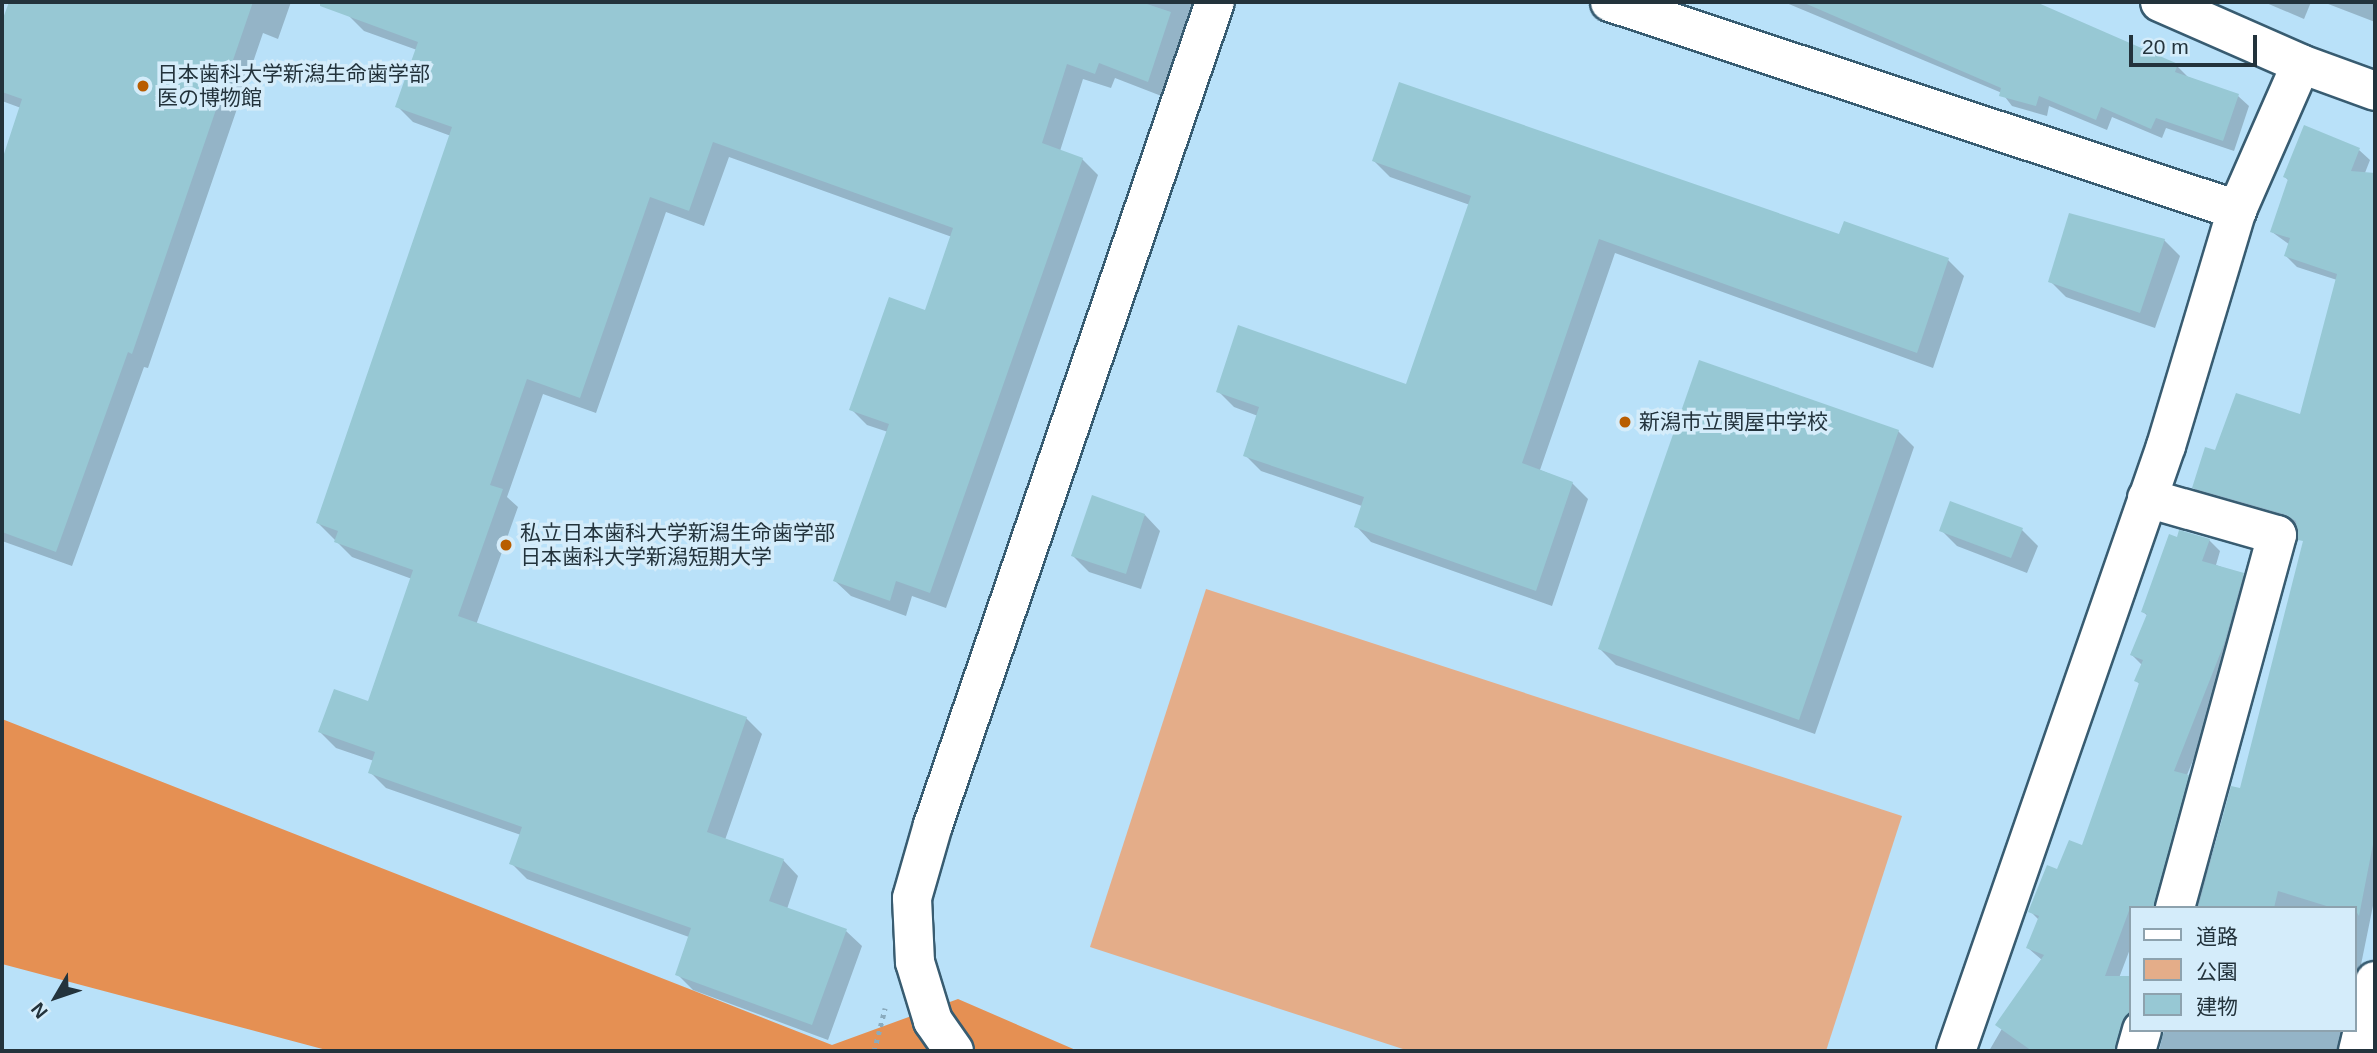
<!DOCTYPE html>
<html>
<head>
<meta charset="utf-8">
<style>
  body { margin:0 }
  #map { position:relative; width:2377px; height:1053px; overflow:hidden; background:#b9e1f9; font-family:Arial,"Noto Sans JP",sans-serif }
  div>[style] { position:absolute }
  .green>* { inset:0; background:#e4ad89 }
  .forest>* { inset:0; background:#e59053 }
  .shadow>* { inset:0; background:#0003 }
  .building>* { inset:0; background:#97c8d4 }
  .path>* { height:4.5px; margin-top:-2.25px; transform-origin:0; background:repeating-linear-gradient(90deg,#8aabbe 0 3.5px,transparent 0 8.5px) }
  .roads { filter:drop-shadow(2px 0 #385c71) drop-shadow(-2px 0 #385c71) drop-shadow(0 2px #385c71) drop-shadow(0 -2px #385c71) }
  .minor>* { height:38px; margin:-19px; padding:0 19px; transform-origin:19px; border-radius:19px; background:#fff }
  .highway>* { height:38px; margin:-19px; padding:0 19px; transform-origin:19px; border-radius:19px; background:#fff }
  .dots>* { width:19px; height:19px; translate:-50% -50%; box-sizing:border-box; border:4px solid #d4ecfa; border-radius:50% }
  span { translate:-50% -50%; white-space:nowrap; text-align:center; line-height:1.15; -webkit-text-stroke:7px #d4ecfa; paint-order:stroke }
  .poi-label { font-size:21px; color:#23333c }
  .left { translate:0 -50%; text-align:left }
  .frame { position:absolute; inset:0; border:4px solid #23333c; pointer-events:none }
  .legend { position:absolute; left:2129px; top:906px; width:228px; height:126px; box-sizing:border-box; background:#d4ecfa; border:2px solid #8da2ae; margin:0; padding:9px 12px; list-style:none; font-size:21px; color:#23333c }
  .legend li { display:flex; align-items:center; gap:14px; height:35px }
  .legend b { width:35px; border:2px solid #8da2ae }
  .north { position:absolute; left:21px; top:962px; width:70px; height:70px; -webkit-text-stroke:5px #d4ecfa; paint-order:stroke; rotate:231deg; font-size:19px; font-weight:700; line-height:28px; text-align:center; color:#23333c }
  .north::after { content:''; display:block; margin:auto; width:24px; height:32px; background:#23333c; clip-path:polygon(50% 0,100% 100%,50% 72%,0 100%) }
  .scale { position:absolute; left:2129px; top:35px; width:128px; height:32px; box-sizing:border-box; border:4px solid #23333c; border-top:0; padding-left:9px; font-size:21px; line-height:24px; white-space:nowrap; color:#23333c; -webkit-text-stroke:5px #d4ecfa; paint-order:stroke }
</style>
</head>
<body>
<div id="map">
  <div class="green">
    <div style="clip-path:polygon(1206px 589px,1902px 816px,1826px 1051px,1409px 1051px,1090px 947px)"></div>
  </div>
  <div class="forest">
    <div style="clip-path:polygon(2px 719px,832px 1045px,958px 999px,1078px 1051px,330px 1051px,2px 964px)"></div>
  </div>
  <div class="shadow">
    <div style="clip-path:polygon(11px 2px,291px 2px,278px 39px,263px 33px,148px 368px,144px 367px,72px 566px,2px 541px,2px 163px,21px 108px,2px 101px,2px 26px)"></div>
    <div style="clip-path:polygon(352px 2px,1196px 2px,1164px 97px,1115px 78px,1111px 88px,1083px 79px,1060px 151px,1082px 159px,1098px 175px,946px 608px,912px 596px,906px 616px,851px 596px,835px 581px,888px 432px,867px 425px,851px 409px,926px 312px,952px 237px,729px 157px,704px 226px,666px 212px,596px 413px,543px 394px,507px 497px,518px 507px,476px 625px,746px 718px,762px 734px,725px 840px,783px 860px,798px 876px,787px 909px,846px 931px,862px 946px,828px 1040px,693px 990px,677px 974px,689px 937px,527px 879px,511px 863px,521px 835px,386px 788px,370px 772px,374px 761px,336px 748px,320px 732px,369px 703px,412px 579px,352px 557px,318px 523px,451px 136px,413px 122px,397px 106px,417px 50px,364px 31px,348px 15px)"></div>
    <div style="clip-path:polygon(1784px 2px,2027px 2px,2177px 66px,2188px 77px,2238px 96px,2249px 106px,2234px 151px,2166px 128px,2162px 138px,2112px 117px,2107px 130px,2049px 106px,2047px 116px,2012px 106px,2002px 93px)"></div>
    <div style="clip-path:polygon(2264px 2px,2311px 2px,2304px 19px)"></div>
    <div style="clip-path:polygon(2323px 2px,2375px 2px,2375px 22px)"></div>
    <div style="clip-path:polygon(2305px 127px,2359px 150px,2370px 160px,2347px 219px,2337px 277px,2375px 287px,2375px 896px,2354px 999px,2354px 908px,2196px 908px,2232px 788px,2241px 790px,2304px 543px,2296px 525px,2205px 499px,2194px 488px,2216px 452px,2301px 417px,2337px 280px,2297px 267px,2286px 256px,2290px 245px,2272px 232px,2289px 181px,2285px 177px)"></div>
    <div style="clip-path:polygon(1374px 161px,1840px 236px,1845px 223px,1948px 260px,1964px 276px,1933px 368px,1615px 253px,1540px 470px,1572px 483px,1588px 499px,1552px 606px,1371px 542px,1356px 526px,1362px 506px,1261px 471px,1245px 455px,1258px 416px,1234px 407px,1218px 391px,1408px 386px,1470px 205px,1390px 177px)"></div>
    <div style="clip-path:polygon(2164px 240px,2180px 256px,2155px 328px,2066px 297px,2050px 281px)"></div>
    <div style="clip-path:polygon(1898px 431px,1914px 447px,1815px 734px,1616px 665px,1600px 649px)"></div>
    <div style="clip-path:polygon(1145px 515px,1160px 531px,1141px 589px,1089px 572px,1073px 556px)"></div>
    <div style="clip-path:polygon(1941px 530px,2022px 530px,2038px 546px,2027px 573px,1957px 546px)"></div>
    <div style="clip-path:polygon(2209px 540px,2220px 551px,2216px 565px,2243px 575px,2254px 586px,2235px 656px,2187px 775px,2199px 787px,2168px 908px,2130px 908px,2130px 949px,2119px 978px,2130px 978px,2127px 1051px,1989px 1051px,2042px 960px,2028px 948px,2039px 920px,2030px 911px,2083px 847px,2140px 685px,2136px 680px,2142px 665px,2132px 655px,2148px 616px,2143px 612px)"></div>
    <div style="clip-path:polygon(2164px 1030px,2348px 1030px,2344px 1051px,2159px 1051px)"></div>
  </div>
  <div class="building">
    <div style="clip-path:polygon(9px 2px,253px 2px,132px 354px,128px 352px,56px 552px,2px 532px,2px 160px,22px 99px,2px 92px,2px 21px)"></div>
    <div style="clip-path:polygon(320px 2px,1141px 2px,1171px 12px,1148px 82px,1099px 63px,1095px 74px,1067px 64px,1042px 143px,1083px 158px,930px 593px,896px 581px,890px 601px,833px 581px,889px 424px,849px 410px,889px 297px,925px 310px,953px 228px,713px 142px,689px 211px,650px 197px,580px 398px,527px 379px,490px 485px,503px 489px,458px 616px,747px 717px,707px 832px,784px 859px,769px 901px,847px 929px,812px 1025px,675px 975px,691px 928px,509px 864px,522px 827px,368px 773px,375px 752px,318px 732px,334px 689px,368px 701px,413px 570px,334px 542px,338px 531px,316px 523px,452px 127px,395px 107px,418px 42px,320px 6px)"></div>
    <div style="clip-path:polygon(1802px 2px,2036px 2px,2178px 64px,2175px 72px,2239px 94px,2223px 141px,2156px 118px,2151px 129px,2101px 107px,2096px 120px,2039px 96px,2036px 106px,1999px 96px,2001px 88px)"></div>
    <div style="clip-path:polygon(1399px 82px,1839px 234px,1844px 221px,1949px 258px,1917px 353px,1599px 239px,1522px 463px,1573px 482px,1536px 591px,1354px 527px,1364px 497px,1243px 456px,1259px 407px,1216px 392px,1238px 325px,1406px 384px,1471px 196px,1372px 161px)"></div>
    <div style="clip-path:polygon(2304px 125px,2360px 148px,2351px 171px,2375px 173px,2375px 834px,2359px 916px,2354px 908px,2333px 908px,2278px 891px,2274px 908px,2198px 908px,2231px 786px,2240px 788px,2303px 541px,2298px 540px,2296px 521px,2284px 514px,2192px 488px,2205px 447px,2215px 450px,2236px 393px,2300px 414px,2337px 274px,2284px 256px,2290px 238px,2270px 232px,2288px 179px,2283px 177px)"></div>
    <div style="clip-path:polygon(2069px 213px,2165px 239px,2140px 313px,2048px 282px)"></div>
    <div style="clip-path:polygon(1699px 360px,1899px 430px,1799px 720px,1598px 649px)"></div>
    <div style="clip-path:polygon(1092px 495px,1145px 514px,1126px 574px,1071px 556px)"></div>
    <div style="clip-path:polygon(1950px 501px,2023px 528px,2011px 558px,1939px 531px)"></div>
    <div style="clip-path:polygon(2179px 530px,2210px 539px,2202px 561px,2244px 573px,2224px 644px,2174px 771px,2189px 775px,2154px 908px,2130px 908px,2105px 976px,2130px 976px,2130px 1012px,2121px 1024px,2115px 1051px,2032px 1051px,1995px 1025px,2044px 955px,2026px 948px,2039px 916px,2028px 912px,2047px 865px,2057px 869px,2069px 840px,2082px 845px,2139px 683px,2134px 681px,2143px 660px,2130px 655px,2147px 614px,2141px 612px,2169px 534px,2177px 537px)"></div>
  </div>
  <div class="path">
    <div style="left:874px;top:1051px;width:44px;rotate:-75.7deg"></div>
  </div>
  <div class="roads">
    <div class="minor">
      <div style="left:1610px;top:2px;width:661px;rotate:18.35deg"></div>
      <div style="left:2147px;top:498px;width:135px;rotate:15.9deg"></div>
      <div style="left:2277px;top:535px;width:387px;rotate:105.3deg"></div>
      <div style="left:954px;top:1051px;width:37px;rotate:-125deg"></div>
      <div style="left:933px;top:1021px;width:62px;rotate:-107deg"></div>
      <div style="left:915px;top:962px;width:64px;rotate:-92.7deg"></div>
      <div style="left:912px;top:898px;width:76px;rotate:-74deg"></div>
      <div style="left:933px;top:825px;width:870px;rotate:-71.09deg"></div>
      <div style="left:1956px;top:1051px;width:640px;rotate:-70.86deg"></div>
      <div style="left:2166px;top:446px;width:246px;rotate:-73.3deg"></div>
      <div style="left:2237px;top:210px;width:159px;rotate:-66.3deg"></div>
      <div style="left:2136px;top:1051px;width:22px;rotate:-74deg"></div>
      <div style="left:2358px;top:1051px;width:72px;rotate:-76.3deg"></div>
    </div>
    <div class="highway">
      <div style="left:2160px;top:2px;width:154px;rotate:23.7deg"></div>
      <div style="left:2301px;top:64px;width:79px;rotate:20deg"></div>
    </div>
  </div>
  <div class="dots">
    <div style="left:143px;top:86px;background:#b85d00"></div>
    <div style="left:1625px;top:422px;background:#b85d00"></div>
    <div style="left:506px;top:545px;background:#b85d00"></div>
  </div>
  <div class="poi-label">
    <span class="left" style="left:157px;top:86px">日本歯科大学新潟生命歯学部<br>医の博物館</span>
    <span class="left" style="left:1639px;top:422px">新潟市立関屋中学校</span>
    <span class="left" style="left:520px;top:545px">私立日本歯科大学新潟生命歯学部<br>日本歯科大学新潟短期大学</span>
  </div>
  <div class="frame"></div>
  <ul class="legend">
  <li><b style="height:9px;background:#fff"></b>道路</li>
  <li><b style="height:19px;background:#e4ad89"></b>公園</li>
  <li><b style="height:19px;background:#97c8d4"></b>建物</li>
  </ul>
  <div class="north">N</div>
  <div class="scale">20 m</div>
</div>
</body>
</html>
